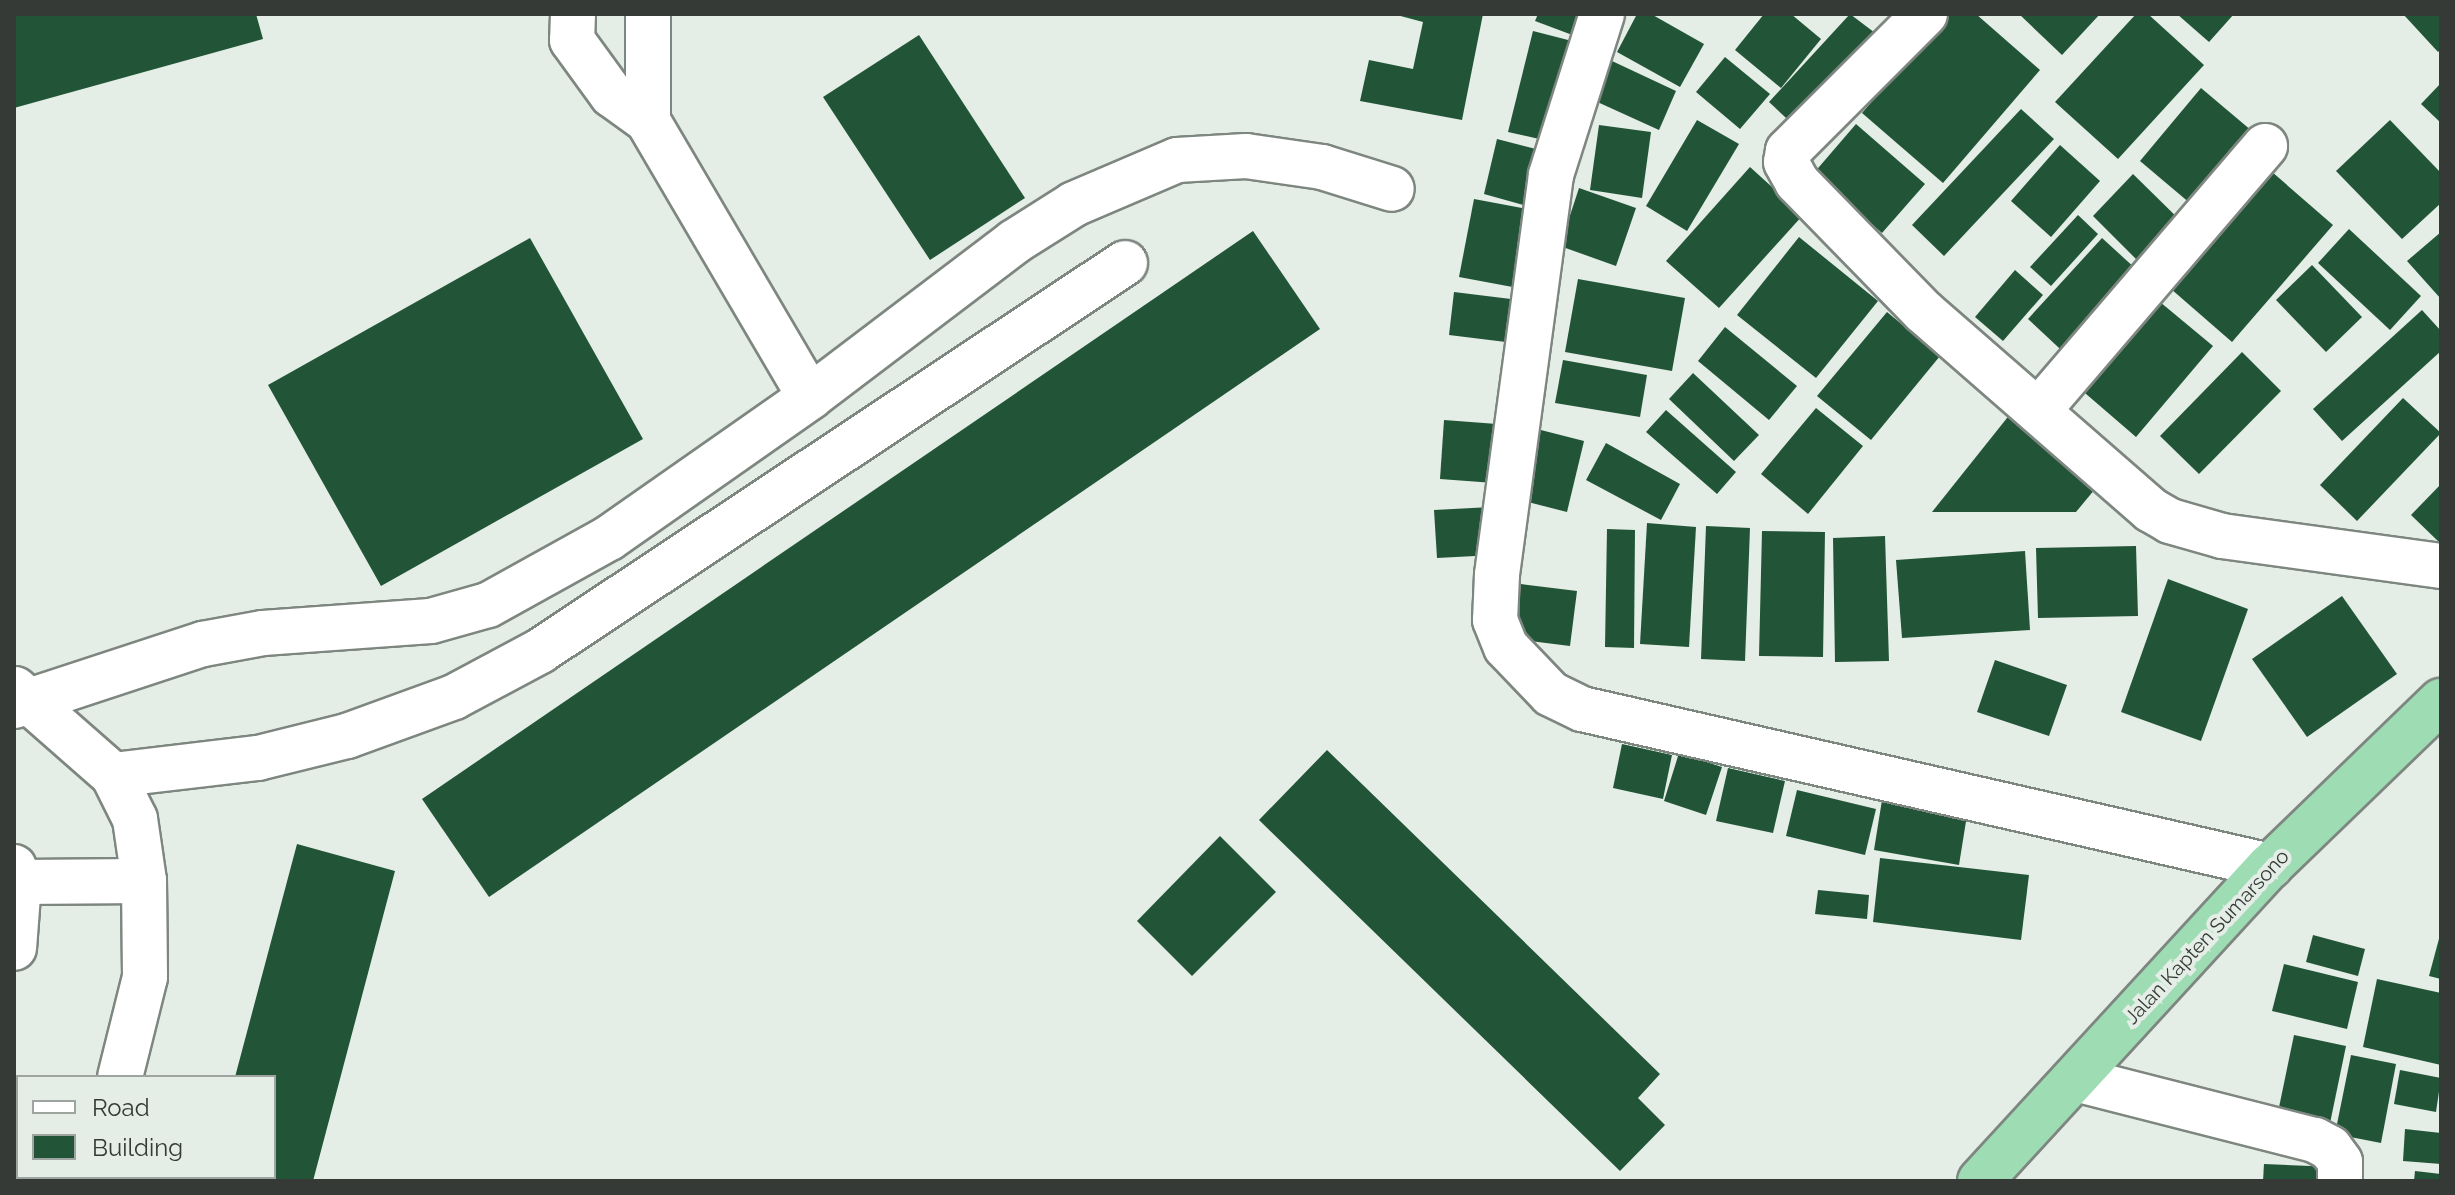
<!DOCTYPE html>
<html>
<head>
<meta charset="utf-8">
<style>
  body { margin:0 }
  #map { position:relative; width:2455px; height:1195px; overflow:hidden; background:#e4ede6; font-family:Raleway,sans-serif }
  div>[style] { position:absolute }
  .building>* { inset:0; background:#225537 }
  .roads { filter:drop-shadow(2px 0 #7e8680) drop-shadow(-2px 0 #7e8680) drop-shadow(0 2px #7e8680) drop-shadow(0 -2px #7e8680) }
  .minor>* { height:44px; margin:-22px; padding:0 22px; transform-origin:22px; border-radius:22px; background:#fff }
  .trunk>* { height:44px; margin:-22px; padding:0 22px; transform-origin:22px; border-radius:22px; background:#9edcb4 }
  span { translate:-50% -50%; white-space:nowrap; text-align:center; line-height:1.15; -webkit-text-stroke:8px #e4ede6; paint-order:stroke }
  .street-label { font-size:20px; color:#363a37 }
  .frame { position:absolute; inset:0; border:16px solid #363a37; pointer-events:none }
  .legend { position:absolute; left:16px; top:1075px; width:260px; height:104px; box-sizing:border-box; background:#e4ede6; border:2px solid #9ea5a0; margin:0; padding:10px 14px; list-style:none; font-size:24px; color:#363a37 }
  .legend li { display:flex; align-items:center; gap:16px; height:40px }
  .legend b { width:40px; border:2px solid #9ea5a0 }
</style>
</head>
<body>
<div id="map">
  <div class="building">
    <div style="clip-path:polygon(14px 14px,256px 14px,263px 39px,14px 108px)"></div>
    <div style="clip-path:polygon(1393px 14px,1483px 14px,1462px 120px,1360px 101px,1369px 60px,1413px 69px,1423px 22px)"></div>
    <div style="clip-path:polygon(1538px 14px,1583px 14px,1575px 36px,1535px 21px)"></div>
    <div style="clip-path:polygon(1637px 14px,1651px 14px,1704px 44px,1680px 87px,1617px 52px)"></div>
    <div style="clip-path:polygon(1764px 14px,1791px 14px,1821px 39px,1781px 88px,1735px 50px)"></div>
    <div style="clip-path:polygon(1850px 14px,1883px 39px,1799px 130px,1769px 102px)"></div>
    <div style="clip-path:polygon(1947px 14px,1976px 14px,2040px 70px,1943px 183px,1862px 113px)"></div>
    <div style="clip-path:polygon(2019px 14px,2100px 14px,2062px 55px)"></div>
    <div style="clip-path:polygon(2136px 14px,2148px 14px,2204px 65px,2118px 159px,2055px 102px)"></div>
    <div style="clip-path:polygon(2177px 14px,2234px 14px,2209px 42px)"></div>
    <div style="clip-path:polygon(2403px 14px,2441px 14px,2441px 49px,2438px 52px)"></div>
    <div style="clip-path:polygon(1533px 31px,1572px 41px,1548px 141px,1508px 132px)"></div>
    <div style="clip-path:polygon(919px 35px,1025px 198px,930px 260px,823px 97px)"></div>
    <div style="clip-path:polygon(1725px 57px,1770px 94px,1740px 129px,1696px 92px)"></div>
    <div style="clip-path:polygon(1612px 61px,1676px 91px,1659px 130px,1593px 100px)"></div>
    <div style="clip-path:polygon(2441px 83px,2441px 123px,2421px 104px)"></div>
    <div style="clip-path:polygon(2201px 88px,2265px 142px,2204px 215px,2140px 161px)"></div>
    <div style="clip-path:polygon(2021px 109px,2054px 139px,1944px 256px,1912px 225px)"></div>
    <div style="clip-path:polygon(1697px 120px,1739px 144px,1687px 231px,1646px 206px)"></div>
    <div style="clip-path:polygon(2390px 120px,2441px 173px,2441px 203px,2402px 239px,2336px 171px)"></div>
    <div style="clip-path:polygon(1856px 124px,1925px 184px,1882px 233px,1813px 174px)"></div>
    <div style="clip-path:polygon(1599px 125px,1651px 132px,1642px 198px,1590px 190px)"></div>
    <div style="clip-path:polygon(1497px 139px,1540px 150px,1527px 206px,1484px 194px)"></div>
    <div style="clip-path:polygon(2060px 145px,2100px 181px,2051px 237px,2011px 201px)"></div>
    <div style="clip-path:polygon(2264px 165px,2333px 225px,2232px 342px,2163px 282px)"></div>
    <div style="clip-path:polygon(1750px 167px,1803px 215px,1719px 308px,1666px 261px)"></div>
    <div style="clip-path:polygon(2133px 174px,2190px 230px,2149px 272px,2093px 216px)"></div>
    <div style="clip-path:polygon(1579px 188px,1636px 208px,1616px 266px,1560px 246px)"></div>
    <div style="clip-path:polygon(1474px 199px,1533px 210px,1518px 288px,1459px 277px)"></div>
    <div style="clip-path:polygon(2078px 215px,2098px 234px,2051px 286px,2030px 267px)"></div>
    <div style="clip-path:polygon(2349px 229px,2421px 296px,2390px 330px,2318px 263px)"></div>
    <div style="clip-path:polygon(1253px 231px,1320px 329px,489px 897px,422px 799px)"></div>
    <div style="clip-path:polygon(2441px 232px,2441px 299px,2407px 261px)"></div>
    <div style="clip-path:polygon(1799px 237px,1878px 301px,1816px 378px,1737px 315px)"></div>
    <div style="clip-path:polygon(530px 238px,643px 439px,381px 586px,268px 385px)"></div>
    <div style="clip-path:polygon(2102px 238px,2148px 280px,2073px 361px,2028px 319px)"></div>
    <div style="clip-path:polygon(2312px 265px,2362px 317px,2326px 352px,2276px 300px)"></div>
    <div style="clip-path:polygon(2015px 270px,2043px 295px,2003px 341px,1975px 317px)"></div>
    <div style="clip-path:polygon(1578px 279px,1685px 298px,1672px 371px,1565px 352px)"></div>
    <div style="clip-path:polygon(1454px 292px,1519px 300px,1514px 343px,1449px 335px)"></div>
    <div style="clip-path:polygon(2154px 297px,2213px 346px,2136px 437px,2078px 387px)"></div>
    <div style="clip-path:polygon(2422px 310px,2441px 331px,2441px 351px,2342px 441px,2313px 409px)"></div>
    <div style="clip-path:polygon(1887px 312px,1940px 356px,1871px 440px,1817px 396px)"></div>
    <div style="clip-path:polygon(1725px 327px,1797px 386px,1769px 420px,1698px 361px)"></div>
    <div style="clip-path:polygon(2242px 352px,2281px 391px,2199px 474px,2160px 436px)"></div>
    <div style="clip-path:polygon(1563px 360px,1647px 375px,1640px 417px,1555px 403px)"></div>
    <div style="clip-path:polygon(1693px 373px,1759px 435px,1734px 461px,1669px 399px)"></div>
    <div style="clip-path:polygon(2403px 398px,2441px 433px,2357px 521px,2320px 485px)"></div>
    <div style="clip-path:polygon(1816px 408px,1863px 446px,1808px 514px,1761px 474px)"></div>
    <div style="clip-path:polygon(1666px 410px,1736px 472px,1717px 494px,1646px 432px)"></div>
    <div style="clip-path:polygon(2011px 413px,2100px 483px,2076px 512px,1932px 512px)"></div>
    <div style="clip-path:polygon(1444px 420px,1497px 424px,1494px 483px,1440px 479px)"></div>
    <div style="clip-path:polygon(1533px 428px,1584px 441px,1567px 512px,1516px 499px)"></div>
    <div style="clip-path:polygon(1606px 443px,1680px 484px,1661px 520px,1586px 480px)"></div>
    <div style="clip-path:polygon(2441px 484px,2441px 544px,2411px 515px)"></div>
    <div style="clip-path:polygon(1491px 507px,1494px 555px,1437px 558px,1434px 510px)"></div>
    <div style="clip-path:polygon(1647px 523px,1696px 527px,1689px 647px,1640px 644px)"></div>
    <div style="clip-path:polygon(1706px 526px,1750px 528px,1745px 661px,1701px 659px)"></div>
    <div style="clip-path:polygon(1607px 529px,1635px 530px,1634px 648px,1605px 647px)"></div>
    <div style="clip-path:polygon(1762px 531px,1825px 532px,1823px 657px,1759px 656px)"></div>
    <div style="clip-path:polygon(1885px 536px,1889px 661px,1835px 662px,1833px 538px)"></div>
    <div style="clip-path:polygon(2136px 546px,2138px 616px,2038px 618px,2036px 548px)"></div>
    <div style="clip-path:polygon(2025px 551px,2030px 630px,1902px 638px,1896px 560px)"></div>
    <div style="clip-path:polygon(2168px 579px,2248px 609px,2201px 741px,2121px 712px)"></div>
    <div style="clip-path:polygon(1521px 584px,1577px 591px,1570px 646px,1514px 639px)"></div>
    <div style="clip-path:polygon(2342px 596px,2397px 674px,2307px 737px,2252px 659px)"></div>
    <div style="clip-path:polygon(1995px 660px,2067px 685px,2049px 736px,1977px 712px)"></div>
    <div style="clip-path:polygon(1622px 744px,1672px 755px,1663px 799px,1613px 788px)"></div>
    <div style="clip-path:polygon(1327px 750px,1660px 1074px,1638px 1098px,1665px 1125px,1620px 1171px,1259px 820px)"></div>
    <div style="clip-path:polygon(1679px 753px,1722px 767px,1706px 815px,1664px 801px)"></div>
    <div style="clip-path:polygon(1728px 768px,1785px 781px,1773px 833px,1716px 821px)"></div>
    <div style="clip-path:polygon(1797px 790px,1876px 809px,1865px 855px,1786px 836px)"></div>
    <div style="clip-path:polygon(1882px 800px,1967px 815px,1959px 865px,1874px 850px)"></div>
    <div style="clip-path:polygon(1220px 836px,1276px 892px,1192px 976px,1137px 921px)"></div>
    <div style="clip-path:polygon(297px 844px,395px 871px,313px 1181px,207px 1181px,274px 1177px,274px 1077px,235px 1077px)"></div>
    <div style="clip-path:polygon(1880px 858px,2029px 875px,2021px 940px,1873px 922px)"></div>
    <div style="clip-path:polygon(1818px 890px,1869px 895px,1867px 919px,1815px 914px)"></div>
    <div style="clip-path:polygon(2313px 935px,2365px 949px,2358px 976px,2306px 962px)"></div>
    <div style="clip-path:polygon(2440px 935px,2441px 935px,2441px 979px,2429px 976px)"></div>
    <div style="clip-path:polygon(2284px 964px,2358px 982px,2347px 1029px,2272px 1011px)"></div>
    <div style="clip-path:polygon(2377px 979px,2441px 993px,2441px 1065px,2363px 1047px)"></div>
    <div style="clip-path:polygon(2294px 1035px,2346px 1046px,2329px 1128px,2277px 1117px)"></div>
    <div style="clip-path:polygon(2351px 1055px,2396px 1064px,2381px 1143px,2335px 1134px)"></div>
    <div style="clip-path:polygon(2400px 1070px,2441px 1078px,2436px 1112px,2394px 1104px)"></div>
    <div style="clip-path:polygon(2405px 1129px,2441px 1133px,2441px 1164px,2403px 1161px)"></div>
    <div style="clip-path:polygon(2264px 1164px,2335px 1167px,2335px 1181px,2263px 1181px)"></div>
    <div style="clip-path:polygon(2415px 1171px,2441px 1174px,2441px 1181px,2414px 1181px)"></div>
  </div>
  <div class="roads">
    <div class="minor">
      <div style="left:573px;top:14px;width:26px;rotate:92deg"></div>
      <div style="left:572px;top:40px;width:68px;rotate:54deg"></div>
      <div style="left:612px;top:95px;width:44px;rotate:35.8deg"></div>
      <div style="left:648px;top:14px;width:107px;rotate:90deg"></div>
      <div style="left:648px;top:121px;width:320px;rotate:59.6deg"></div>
      <div style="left:1602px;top:14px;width:169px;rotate:107.6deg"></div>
      <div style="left:1551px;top:175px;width:404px;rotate:97.7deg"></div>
      <div style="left:1497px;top:575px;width:45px;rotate:92.5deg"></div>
      <div style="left:1495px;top:620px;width:29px;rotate:68deg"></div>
      <div style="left:1506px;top:647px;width:65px;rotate:46.2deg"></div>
      <div style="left:1551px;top:694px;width:34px;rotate:26deg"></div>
      <div style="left:1582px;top:709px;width:706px;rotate:12.85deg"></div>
      <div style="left:1925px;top:14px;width:194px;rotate:135deg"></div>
      <div style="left:1788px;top:151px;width:11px;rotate:100deg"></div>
      <div style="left:1786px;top:162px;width:23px;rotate:61deg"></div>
      <div style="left:1797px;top:182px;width:182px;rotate:45.7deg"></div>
      <div style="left:1924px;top:312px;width:301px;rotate:41.1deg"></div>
      <div style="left:2151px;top:510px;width:22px;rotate:30deg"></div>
      <div style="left:2170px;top:521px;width:54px;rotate:16.1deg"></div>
      <div style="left:2222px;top:536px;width:221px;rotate:7.8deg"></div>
      <div style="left:2038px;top:411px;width:349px;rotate:-49.4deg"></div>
      <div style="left:15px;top:689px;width:130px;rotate:41.3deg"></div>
      <div style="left:113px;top:775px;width:49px;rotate:63.4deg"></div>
      <div style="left:135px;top:819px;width:63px;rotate:81.7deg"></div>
      <div style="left:144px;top:881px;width:96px;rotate:89.4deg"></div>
      <div style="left:145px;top:977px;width:103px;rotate:104deg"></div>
      <div style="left:14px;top:706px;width:199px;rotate:-18.2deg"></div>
      <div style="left:203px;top:644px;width:61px;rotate:-10.4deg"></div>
      <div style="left:263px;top:633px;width:168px;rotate:-4.1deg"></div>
      <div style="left:431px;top:621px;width:59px;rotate:-15.7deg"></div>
      <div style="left:488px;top:605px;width:138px;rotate:-29deg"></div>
      <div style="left:609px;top:538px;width:246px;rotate:-35deg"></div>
      <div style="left:810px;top:397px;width:256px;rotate:-37.2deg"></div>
      <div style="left:1014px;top:242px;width:71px;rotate:-32.3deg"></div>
      <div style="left:1074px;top:204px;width:112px;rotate:-23.1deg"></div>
      <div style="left:1177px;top:160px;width:69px;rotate:-3.3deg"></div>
      <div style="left:1246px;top:156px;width:77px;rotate:8.2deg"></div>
      <div style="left:1322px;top:167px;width:73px;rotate:17.4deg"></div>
      <div style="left:113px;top:775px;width:146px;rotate:-6.7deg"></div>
      <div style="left:258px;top:758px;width:92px;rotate:-13.9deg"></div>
      <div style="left:347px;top:736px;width:114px;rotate:-20deg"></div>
      <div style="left:454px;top:697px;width:98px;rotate:-28.1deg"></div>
      <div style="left:540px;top:651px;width:702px;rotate:-33.55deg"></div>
      <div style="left:14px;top:867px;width:16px;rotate:72deg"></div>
      <div style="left:19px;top:882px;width:66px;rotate:94.3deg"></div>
      <div style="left:19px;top:882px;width:125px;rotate:-0.5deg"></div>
      <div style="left:2075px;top:1079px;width:248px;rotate:14.3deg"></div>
      <div style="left:2315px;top:1140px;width:17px;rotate:28deg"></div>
      <div style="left:2330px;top:1148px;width:17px;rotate:54deg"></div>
      <div style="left:2340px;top:1162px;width:19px;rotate:90deg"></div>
      <div style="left:94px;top:1181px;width:4px;rotate:-76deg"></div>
    </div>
    <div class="trunk">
      <div style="left:1980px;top:1181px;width:428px;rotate:-47.4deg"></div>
      <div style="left:2270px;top:866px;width:238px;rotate:-44deg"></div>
    </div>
  </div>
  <div class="street-label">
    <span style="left:2207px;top:937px;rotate:-47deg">Jalan Kapten Sumarsono</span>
  </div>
  <div class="frame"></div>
  <ul class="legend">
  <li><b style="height:10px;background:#fff"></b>Road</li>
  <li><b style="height:22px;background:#225537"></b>Building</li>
  </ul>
</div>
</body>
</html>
